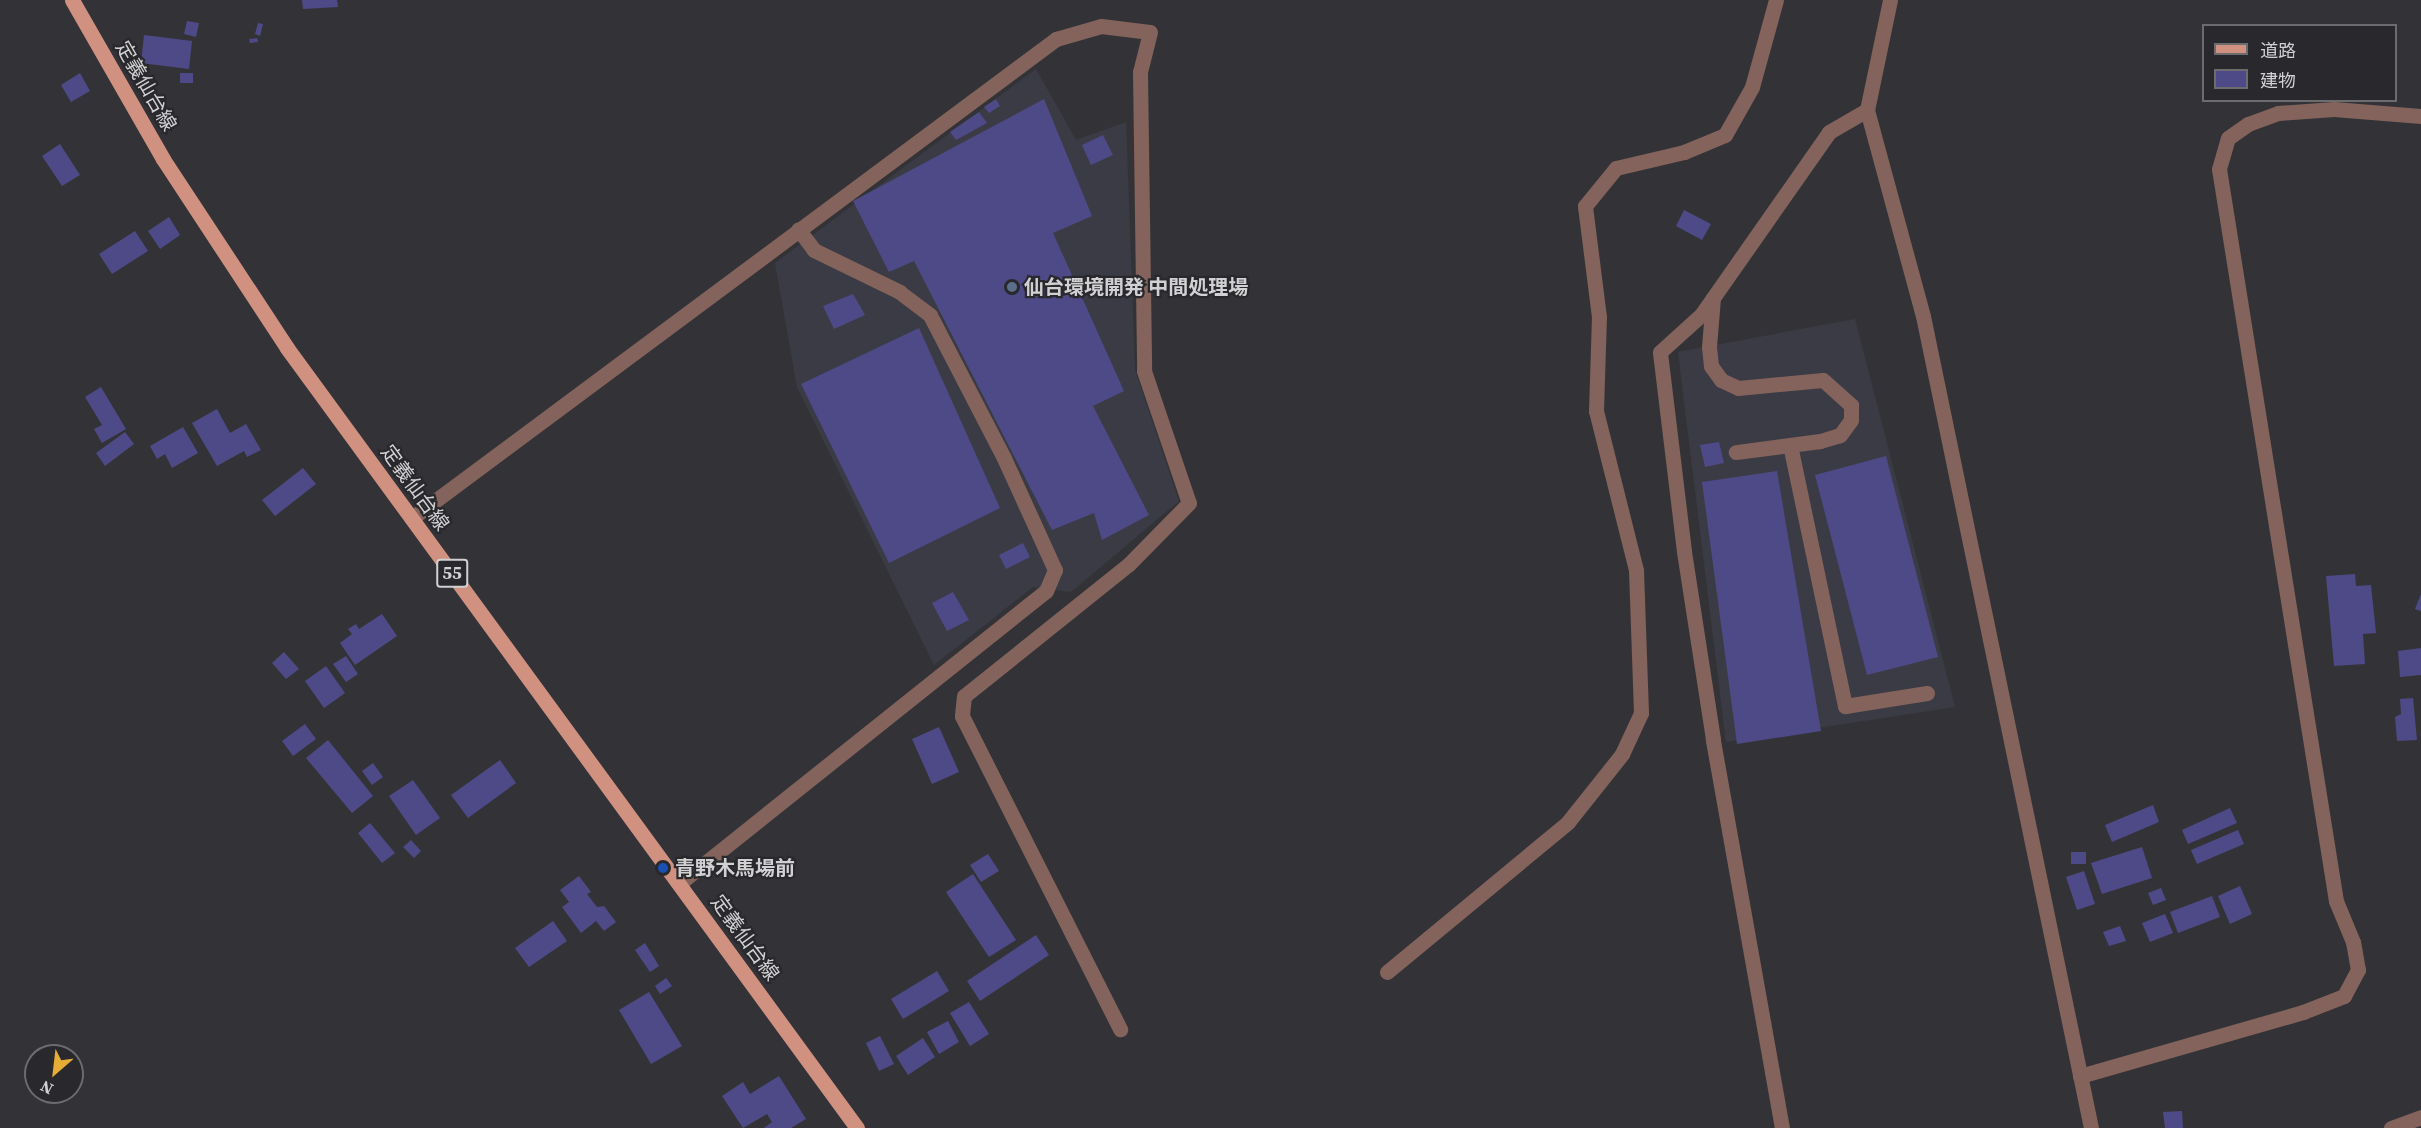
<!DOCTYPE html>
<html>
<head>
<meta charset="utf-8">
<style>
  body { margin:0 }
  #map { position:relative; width:2421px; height:1128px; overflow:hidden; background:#333337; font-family:"Source Serif 4","Noto Sans JP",serif }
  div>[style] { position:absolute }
  .built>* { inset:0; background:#3b3b45 }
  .building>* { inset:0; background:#4e4a87 }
  .minor>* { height:15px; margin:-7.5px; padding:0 7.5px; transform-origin:7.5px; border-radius:7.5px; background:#83635b }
  .major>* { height:15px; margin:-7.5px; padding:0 7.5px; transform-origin:7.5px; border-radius:7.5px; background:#d19180 }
  .dots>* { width:16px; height:16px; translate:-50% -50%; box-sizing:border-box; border:3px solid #29292d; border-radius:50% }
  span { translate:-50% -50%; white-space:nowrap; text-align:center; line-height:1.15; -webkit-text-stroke:4.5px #29292d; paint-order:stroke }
  .shield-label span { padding:2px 4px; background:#29292d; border:2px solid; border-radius:4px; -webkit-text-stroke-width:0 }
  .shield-label { font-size:18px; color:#d1d1d3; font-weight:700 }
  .street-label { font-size:20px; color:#d1d1d3 }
  .poi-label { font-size:20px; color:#d1d1d3; font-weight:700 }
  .left { translate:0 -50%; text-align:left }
  .legend { position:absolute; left:2202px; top:24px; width:195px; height:78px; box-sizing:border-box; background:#29292d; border:2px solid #6c6c6f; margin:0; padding:8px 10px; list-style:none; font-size:18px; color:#d1d1d3 }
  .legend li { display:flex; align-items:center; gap:12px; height:30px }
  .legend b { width:30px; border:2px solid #6c6c6f }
  .north { position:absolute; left:24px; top:1044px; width:60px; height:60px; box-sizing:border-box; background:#29292d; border:2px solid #6c6c6f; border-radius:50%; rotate:208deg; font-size:16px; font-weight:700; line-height:24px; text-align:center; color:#d1d1d3 }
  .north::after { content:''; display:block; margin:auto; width:21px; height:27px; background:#e6ad36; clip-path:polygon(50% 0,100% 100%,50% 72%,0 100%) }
</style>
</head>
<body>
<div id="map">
  <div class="built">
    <div style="clip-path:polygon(1036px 69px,1076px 140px,1126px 122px,1135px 370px,1179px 501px,1071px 592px,1033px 587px,934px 665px,797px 387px,775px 263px)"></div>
    <div style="clip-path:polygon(1855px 319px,1955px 707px,1726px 742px,1678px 352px)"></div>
  </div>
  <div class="building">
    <div style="clip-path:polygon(302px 0,337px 0,338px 7px,303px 9px)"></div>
    <div style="clip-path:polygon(187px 21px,199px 23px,196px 37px,184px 34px)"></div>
    <div style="clip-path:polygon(258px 23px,263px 24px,260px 36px,255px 34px)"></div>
    <div style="clip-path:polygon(144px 35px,192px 41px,189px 69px,141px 63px)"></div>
    <div style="clip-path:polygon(257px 38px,258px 42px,250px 43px,249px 39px)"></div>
    <div style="clip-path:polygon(80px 73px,90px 91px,71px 102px,61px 85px)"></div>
    <div style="clip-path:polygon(180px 73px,193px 73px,193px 83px,180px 83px)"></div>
    <div style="clip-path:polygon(996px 99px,1000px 106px,989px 113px,984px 107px)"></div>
    <div style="clip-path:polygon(1044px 99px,1092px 216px,1053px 233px,1124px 391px,1093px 406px,1149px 515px,1102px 540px,1094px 513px,1052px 530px,914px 261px,889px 272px,853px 201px)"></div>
    <div style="clip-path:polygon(979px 112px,987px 123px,956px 140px,950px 132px)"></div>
    <div style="clip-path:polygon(1103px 135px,1113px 155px,1091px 165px,1082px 145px)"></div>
    <div style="clip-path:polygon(60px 144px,80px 175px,62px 186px,42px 156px)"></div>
    <div style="clip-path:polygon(1684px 210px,1711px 224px,1702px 240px,1676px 226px)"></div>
    <div style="clip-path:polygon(169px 217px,180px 235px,160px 249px,148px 231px)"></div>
    <div style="clip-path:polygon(135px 231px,148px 251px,112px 274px,99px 254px)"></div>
    <div style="clip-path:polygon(853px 294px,865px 315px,834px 329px,823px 306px)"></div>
    <div style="clip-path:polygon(919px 328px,1000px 508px,889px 563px,801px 384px)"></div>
    <div style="clip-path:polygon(101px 387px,126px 429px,102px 443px,94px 429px,102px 425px,85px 397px)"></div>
    <div style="clip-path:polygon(217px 409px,230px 433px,246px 424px,261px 450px,247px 457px,244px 451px,217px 466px,192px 423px)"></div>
    <div style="clip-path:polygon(183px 427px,198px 453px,172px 468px,165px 454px,157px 459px,150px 446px)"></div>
    <div style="clip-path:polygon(125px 432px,134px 444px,105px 466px,96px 453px)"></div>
    <div style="clip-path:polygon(1719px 442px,1724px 463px,1705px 467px,1700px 445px)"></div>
    <div style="clip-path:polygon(1886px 456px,1938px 657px,1867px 675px,1815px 475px)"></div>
    <div style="clip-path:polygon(303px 468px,316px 484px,275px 516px,262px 500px)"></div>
    <div style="clip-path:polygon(1777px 471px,1821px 731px,1737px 744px,1702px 482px)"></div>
    <div style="clip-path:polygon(1023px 543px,1030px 557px,1006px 569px,999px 555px)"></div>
    <div style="clip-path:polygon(2355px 574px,2356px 586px,2371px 585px,2376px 633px,2363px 634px,2365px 664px,2334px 666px,2326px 576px)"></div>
    <div style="clip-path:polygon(953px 592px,969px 620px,947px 631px,932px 603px)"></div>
    <div style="clip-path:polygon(2421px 594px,2421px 611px,2415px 609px)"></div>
    <div style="clip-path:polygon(382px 614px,397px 636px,355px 665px,340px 643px,352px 634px,348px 629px,356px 624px,359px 629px)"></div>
    <div style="clip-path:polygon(2421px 648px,2421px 675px,2400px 677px,2398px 651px)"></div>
    <div style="clip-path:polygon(284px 652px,299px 669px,286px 679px,272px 663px)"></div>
    <div style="clip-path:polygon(346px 656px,358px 674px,346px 682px,333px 664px)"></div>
    <div style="clip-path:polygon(326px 666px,345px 693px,324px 708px,305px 681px)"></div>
    <div style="clip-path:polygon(2413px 698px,2417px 740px,2397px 741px,2395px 717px,2401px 714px,2400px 699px)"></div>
    <div style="clip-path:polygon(305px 724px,316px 739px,293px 756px,282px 741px)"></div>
    <div style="clip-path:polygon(939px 727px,959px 772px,932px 784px,912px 739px)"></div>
    <div style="clip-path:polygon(328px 740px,373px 796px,352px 813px,306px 758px)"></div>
    <div style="clip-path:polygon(500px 760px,516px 783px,468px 818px,451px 795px)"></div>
    <div style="clip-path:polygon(373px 763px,383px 777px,372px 785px,362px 771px)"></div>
    <div style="clip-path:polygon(413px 780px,440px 818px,416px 835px,389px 796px)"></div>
    <div style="clip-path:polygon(2153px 805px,2159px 822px,2112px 842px,2105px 825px)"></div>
    <div style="clip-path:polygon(2230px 808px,2237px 823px,2188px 844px,2182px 830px)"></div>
    <div style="clip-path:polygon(370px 823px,395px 853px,382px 863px,358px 833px)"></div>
    <div style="clip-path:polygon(2238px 830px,2244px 844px,2197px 864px,2191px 850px)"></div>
    <div style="clip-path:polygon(411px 840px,421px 851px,414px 858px,403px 847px)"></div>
    <div style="clip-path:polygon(2142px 847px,2152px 878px,2102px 894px,2091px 863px)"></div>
    <div style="clip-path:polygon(2071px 852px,2086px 852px,2086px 864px,2071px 864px)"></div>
    <div style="clip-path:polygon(988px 854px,999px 871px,981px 882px,970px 865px)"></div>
    <div style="clip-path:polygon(2084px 871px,2095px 904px,2077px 910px,2066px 877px)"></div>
    <div style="clip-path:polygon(973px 874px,1016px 940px,989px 957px,946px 892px)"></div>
    <div style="clip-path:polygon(579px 876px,591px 892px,587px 894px,597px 907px,604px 906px,616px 922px,604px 931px,596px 921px,581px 933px,562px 907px,569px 902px,560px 890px)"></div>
    <div style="clip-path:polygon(2240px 886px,2252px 914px,2230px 924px,2218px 896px)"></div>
    <div style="clip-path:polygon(2161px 888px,2166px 900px,2153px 905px,2148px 893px)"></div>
    <div style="clip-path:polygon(2212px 896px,2220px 917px,2178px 933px,2170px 912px)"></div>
    <div style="clip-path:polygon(2165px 914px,2173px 933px,2150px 942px,2142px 923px)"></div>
    <div style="clip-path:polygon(553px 921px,567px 941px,529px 967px,515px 948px)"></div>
    <div style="clip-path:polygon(2120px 926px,2126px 941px,2109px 946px,2103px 932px)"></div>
    <div style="clip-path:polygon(1036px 935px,1049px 955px,980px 1001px,967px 981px)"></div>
    <div style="clip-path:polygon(645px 943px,659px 966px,650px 972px,635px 950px)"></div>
    <div style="clip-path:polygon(937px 971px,949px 991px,903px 1019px,891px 999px)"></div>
    <div style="clip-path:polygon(666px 978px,672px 986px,660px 994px,655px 986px)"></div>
    <div style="clip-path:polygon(649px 992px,682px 1046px,651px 1064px,619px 1010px)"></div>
    <div style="clip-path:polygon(969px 1002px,989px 1034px,970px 1046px,950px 1013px)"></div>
    <div style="clip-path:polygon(948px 1021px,959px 1042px,939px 1054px,927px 1032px)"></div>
    <div style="clip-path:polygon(880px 1036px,894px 1064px,879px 1071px,866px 1043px)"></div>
    <div style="clip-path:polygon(923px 1038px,935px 1057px,908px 1075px,896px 1056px)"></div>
    <div style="clip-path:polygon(779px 1076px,806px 1119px,791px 1128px,764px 1128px,772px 1122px,767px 1114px,743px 1128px,722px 1096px,743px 1082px,750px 1094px)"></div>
    <div style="clip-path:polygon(2182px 1111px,2183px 1128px,2165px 1128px,2163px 1112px)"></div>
  </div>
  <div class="minor">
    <div style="left:1890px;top:0;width:112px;rotate:101.8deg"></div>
    <div style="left:1867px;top:110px;width:213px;rotate:74.8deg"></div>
    <div style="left:1923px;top:316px;width:829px;rotate:78.31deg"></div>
    <div style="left:1713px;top:298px;width:49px;rotate:94.7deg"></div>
    <div style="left:1709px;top:347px;width:19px;rotate:84deg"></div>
    <div style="left:1711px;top:366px;width:17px;rotate:54deg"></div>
    <div style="left:1721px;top:380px;width:19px;rotate:25deg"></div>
    <div style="left:1738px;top:388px;width:85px;rotate:-5.4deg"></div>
    <div style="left:1823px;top:380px;width:38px;rotate:42deg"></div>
    <div style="left:1851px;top:405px;width:15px;rotate:90deg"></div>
    <div style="left:1851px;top:420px;width:19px;rotate:126deg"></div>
    <div style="left:1840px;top:435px;width:21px;rotate:163deg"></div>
    <div style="left:1820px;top:441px;width:85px;rotate:172.5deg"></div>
    <div style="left:1790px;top:445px;width:267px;rotate:78.1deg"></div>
    <div style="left:1845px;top:706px;width:83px;rotate:-9deg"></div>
    <div style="left:412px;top:518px;width:803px;rotate:-36.64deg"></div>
    <div style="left:1056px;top:39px;width:47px;rotate:-16.1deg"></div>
    <div style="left:1101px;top:26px;width:49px;rotate:7deg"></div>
    <div style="left:1150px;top:32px;width:41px;rotate:104deg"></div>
    <div style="left:1140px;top:72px;width:299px;rotate:89.2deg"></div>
    <div style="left:1144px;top:371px;width:139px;rotate:71.2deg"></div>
    <div style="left:1189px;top:503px;width:86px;rotate:134.5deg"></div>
    <div style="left:1129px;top:564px;width:211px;rotate:141.3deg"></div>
    <div style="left:964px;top:696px;width:20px;rotate:96deg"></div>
    <div style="left:962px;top:716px;width:351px;rotate:63.2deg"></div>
    <div style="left:680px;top:883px;width:468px;rotate:-38.6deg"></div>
    <div style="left:1046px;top:591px;width:23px;rotate:-67deg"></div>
    <div style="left:1055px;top:570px;width:123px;rotate:-114.5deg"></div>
    <div style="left:1004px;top:458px;width:161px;rotate:-117.4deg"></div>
    <div style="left:930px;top:315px;width:38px;rotate:-143deg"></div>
    <div style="left:900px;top:292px;width:96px;rotate:-154deg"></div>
    <div style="left:814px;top:250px;width:26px;rotate:-127deg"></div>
    <div style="left:1387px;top:972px;width:235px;rotate:-39.6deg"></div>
    <div style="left:1568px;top:822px;width:87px;rotate:-51.5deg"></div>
    <div style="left:1622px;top:754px;width:45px;rotate:-65.1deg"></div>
    <div style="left:1641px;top:713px;width:143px;rotate:-92deg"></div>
    <div style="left:1636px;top:570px;width:164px;rotate:-104.1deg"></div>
    <div style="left:1596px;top:411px;width:94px;rotate:-88.2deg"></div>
    <div style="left:1599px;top:317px;width:112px;rotate:-97.2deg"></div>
    <div style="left:1585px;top:206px;width:49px;rotate:-50.8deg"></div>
    <div style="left:1616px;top:168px;width:70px;rotate:-13.2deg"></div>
    <div style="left:1684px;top:152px;width:44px;rotate:-22.5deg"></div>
    <div style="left:1725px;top:135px;width:55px;rotate:-60.6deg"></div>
    <div style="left:1752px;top:87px;width:90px;rotate:-74.6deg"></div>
    <div style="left:2080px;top:1076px;width:232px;rotate:-16deg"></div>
    <div style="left:2303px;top:1012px;width:44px;rotate:-21.3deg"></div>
    <div style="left:2344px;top:996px;width:30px;rotate:-62deg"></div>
    <div style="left:2358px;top:970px;width:28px;rotate:-100deg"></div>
    <div style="left:2353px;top:942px;width:44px;rotate:-112.5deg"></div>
    <div style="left:2336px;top:901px;width:741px;rotate:-99.08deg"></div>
    <div style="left:2219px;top:169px;width:32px;rotate:-74deg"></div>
    <div style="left:2228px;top:138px;width:24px;rotate:-35deg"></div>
    <div style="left:2248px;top:124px;width:32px;rotate:-20deg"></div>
    <div style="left:2278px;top:113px;width:56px;rotate:-4.1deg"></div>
    <div style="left:2334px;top:109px;width:87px;rotate:4.6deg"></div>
    <div style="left:1782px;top:1128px;width:395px;rotate:-100.1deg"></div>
    <div style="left:1713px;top:739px;width:190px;rotate:-98.8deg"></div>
    <div style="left:1684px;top:551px;width:200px;rotate:-96.9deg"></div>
    <div style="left:1660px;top:352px;width:55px;rotate:-42.1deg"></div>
    <div style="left:1701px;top:315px;width:223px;rotate:-55deg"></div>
    <div style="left:1829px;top:132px;width:44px;rotate:-30.1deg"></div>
    <div style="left:2391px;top:1128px;width:32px;rotate:-20deg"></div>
  </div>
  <div class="major">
    <div style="left:72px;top:0;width:183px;rotate:60.2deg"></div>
    <div style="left:163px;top:159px;width:226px;rotate:56.7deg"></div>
    <div style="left:287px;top:348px;width:966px;rotate:53.84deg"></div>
  </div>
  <div class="dots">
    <div style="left:1012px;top:287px;background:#5c6f8a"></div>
    <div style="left:663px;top:868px;background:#1a4fb4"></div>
  </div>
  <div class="shield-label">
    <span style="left:452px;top:573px">55</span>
  </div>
  <div class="street-label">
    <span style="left:146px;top:86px;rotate:60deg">定義仙台線</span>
    <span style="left:415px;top:488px;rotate:54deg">定義仙台線</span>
    <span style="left:745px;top:938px;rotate:54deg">定義仙台線</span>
  </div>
  <div class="poi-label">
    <span class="left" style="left:1024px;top:287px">仙台環境開発 中間処理場</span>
    <span class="left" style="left:675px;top:868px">青野木馬場前</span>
  </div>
  <ul class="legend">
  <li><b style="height:8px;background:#d19180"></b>道路</li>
  <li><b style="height:16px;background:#4e4a87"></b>建物</li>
  </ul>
  <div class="north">N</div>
</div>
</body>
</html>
